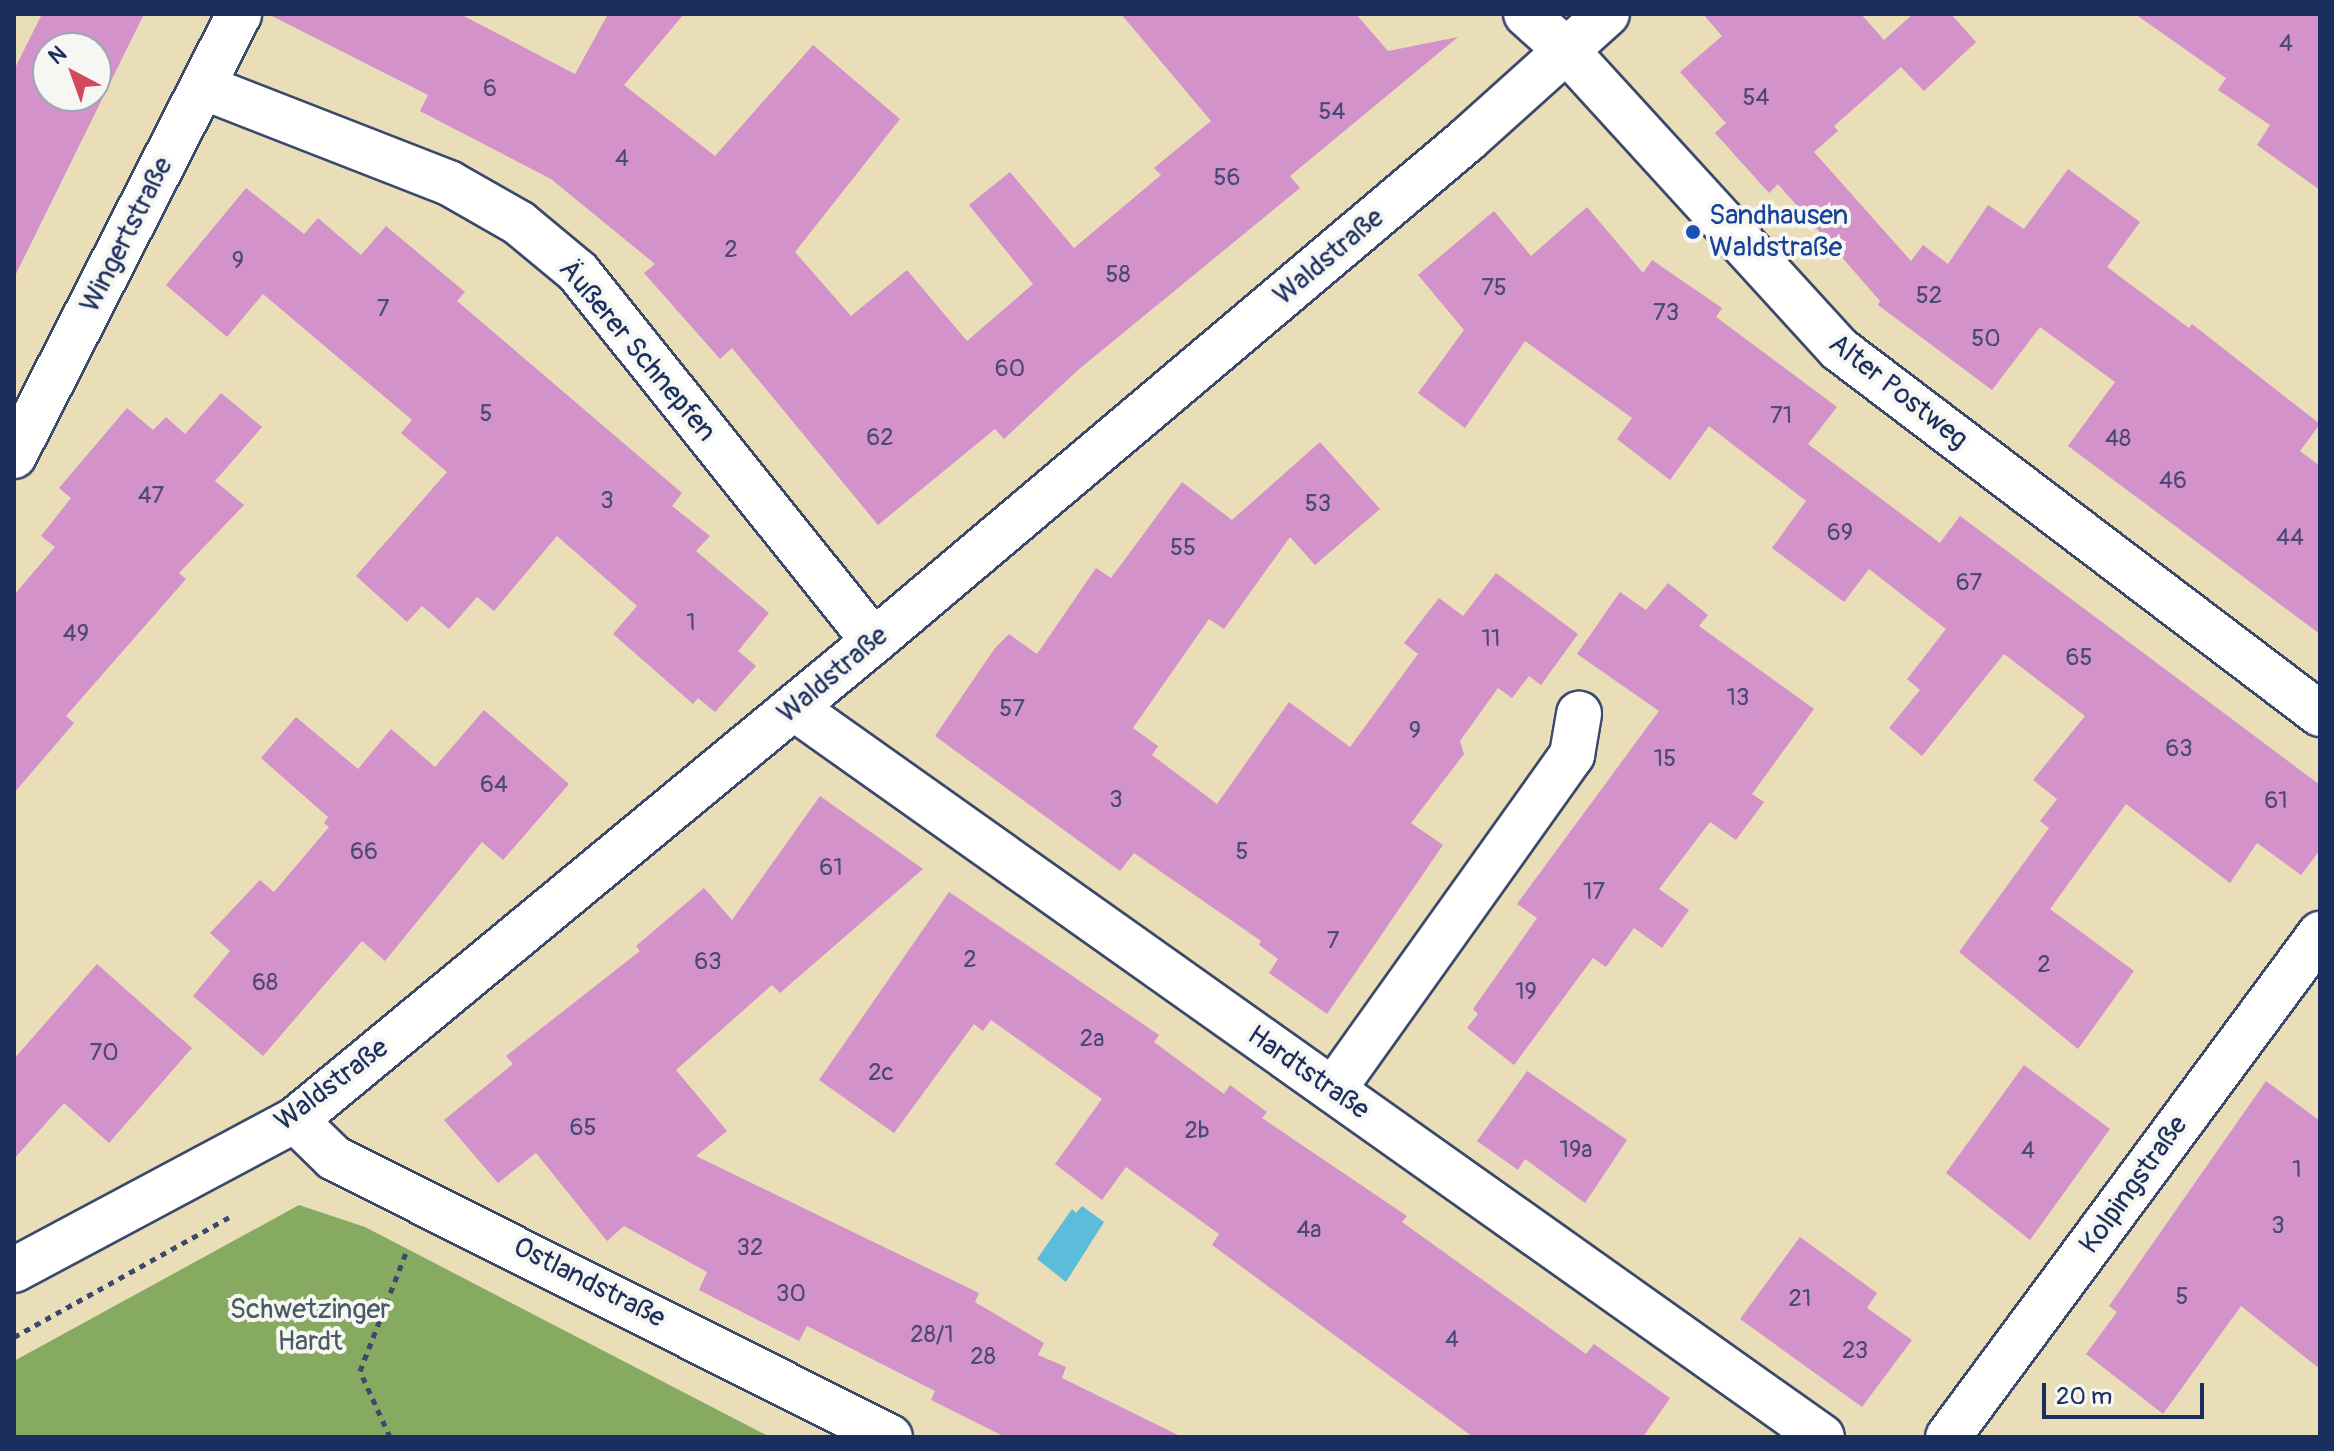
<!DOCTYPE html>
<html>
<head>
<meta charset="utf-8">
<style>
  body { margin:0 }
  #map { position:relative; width:2334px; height:1451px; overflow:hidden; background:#eadeb9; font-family:Pangolin,sans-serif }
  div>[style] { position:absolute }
  .forest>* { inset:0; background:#86aa60 }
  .water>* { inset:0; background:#5cbdda }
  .building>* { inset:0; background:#d392c9 }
  .path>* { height:5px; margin-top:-2.5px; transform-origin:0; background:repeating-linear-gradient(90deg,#3a496c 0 6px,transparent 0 12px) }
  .roads { filter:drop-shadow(2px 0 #3a496c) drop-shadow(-2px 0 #3a496c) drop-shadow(0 2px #3a496c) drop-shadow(0 -2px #3a496c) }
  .minor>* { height:44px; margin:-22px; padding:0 22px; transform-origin:22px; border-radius:22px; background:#fff }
  .dots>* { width:22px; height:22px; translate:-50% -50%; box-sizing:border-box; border:4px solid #f6f6f2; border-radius:50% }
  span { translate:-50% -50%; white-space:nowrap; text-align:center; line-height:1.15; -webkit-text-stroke:8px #f6f6f2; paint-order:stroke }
  .number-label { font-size:24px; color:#494879 }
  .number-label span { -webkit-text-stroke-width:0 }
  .transit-label { font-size:28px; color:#164399 }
  .left { translate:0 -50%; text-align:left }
  .street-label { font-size:28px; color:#1b2f5e }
  .park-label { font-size:28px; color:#465c62 }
  .frame { position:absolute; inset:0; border:16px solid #1b2f5e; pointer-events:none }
  .north { position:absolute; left:32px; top:32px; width:80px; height:80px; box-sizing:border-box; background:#f6f6f2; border:2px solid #9ea6b7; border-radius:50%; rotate:319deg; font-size:22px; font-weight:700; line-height:32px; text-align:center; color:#1b2f5e }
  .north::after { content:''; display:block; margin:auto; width:28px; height:36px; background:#d1495b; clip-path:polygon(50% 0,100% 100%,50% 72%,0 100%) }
  .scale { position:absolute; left:2042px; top:1383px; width:162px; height:36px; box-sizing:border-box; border:4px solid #1b2f5e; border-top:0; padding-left:10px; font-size:24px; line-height:28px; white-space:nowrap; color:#1b2f5e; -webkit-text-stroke:6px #f6f6f2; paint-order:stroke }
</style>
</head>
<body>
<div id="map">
  <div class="forest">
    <div style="clip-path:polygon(299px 1205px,365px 1227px,770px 1437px,14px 1437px,14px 1361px)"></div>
  </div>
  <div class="water">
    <div style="clip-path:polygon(1082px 1206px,1104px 1222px,1066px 1282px,1037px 1259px,1072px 1209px,1076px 1213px)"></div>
  </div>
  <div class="building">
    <div style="clip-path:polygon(evenodd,42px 14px,144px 14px,14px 278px,14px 70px,42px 14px,48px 48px,96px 48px,96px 96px,48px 96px,48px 48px)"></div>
    <div style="clip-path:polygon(268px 14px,460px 14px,575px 74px,608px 14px,684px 14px,624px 85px,715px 156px,813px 45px,900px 119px,795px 252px,851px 316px,907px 270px,967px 341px,1033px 284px,969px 205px,1010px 172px,1074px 248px,1161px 175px,1154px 168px,1211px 121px,1121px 14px,1356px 14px,1388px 51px,1458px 37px,1290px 176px,1300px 188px,1078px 370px,1004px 439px,995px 429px,878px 525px,732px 348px,720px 359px,644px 273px,655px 264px,551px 179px,420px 111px,428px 95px)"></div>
    <div style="clip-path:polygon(1703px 14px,1861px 14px,1884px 40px,1913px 14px,1951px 14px,1976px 42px,1924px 91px,1901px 67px,1834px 126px,1838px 131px,1814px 152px,1911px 261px,1923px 245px,1948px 264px,1988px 205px,2024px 229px,2068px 169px,2140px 222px,2107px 267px,2189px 328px,2192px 324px,2320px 424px,2300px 451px,2320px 466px,2320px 634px,2068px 446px,2115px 382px,2040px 327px,1992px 390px,1878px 305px,1880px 301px,1778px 184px,1769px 193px,1715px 133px,1726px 123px,1680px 72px,1722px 36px)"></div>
    <div style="clip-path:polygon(2135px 14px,2320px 14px,2320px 190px,2257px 145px,2270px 125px,2218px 90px,2226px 78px)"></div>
    <div style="clip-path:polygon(246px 188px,304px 234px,318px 218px,361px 255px,386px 226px,465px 292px,457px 301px,682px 493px,672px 506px,710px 536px,696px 551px,769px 613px,738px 651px,756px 666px,715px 712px,698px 698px,693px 704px,613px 634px,637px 606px,557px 536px,494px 611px,477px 597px,449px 629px,422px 606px,407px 622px,356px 576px,447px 472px,401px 433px,412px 420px,263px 294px,227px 337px,166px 285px)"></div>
    <div style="clip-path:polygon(1587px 207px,1643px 273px,1652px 260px,1722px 308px,1716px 317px,1837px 407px,1808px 444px,1940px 543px,1960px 516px,2320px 785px,2320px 850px,2301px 875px,2257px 843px,2230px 883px,2126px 804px,2050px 909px,2134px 971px,2078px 1049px,1959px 952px,2049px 828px,2040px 821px,2057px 799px,2033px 780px,2085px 716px,2004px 654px,1922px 756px,1889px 728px,1920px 690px,1907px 679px,1946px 629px,1869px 569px,1844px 602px,1772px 548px,1806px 501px,1709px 426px,1670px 480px,1617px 439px,1632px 418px,1525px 341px,1465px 428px,1418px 393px,1464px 330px,1418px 275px,1494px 211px,1531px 256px)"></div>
    <div style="clip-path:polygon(221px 393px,262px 427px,215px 481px,244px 505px,179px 573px,186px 579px,66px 716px,74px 723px,14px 793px,14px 595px,55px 547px,41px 536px,71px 498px,59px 488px,127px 408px,153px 430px,166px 417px,185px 434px)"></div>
    <div style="clip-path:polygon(1320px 442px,1380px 509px,1315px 565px,1290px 537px,1224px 629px,1209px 619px,1133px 728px,1158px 746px,1152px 755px,1217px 804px,1289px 702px,1350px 747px,1418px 654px,1404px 643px,1439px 598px,1463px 616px,1496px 573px,1578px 634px,1541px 685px,1529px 676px,1512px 698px,1498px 688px,1460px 741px,1464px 754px,1411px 823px,1443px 845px,1327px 1014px,1269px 973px,1278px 959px,1259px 945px,1261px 941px,1134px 853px,1120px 871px,935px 736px,995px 648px,1009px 634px,1037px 654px,1096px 568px,1111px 578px,1182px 482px,1232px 520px)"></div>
    <div style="clip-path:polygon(1668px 583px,1708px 615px,1699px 626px,1814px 709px,1752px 794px,1764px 802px,1736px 840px,1710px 822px,1659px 889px,1689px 910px,1662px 948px,1634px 928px,1606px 967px,1593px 958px,1514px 1065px,1467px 1028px,1478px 1014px,1473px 1009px,1537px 918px,1517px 904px,1659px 711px,1577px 654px,1620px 592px,1646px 610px)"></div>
    <div style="clip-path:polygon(484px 710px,569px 784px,503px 860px,482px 842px,385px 961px,362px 941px,263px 1056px,193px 996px,230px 951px,210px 933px,260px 880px,274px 892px,329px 827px,324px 823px,328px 817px,261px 758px,296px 717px,358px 769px,391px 729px,435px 767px)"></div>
    <div style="clip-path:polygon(820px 796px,923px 869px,780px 993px,772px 985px,676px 1070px,727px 1131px,696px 1156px,979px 1293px,975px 1302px,1044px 1343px,1038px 1355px,1066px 1367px,1062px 1378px,1182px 1437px,1005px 1437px,931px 1400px,935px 1391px,807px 1326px,799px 1341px,699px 1290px,707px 1272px,624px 1226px,607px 1241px,536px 1153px,498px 1183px,444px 1120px,513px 1064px,506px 1056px,640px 951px,636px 946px,704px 888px,732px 920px)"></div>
    <div style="clip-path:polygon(949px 892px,1159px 1035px,1154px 1042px,1224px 1094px,1230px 1085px,1267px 1112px,1262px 1118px,1407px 1216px,1402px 1222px,1586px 1354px,1594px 1344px,1670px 1398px,1643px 1437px,1473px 1437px,1212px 1245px,1219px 1234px,1126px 1167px,1102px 1200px,1055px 1164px,1102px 1099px,991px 1020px,983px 1031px,974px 1024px,894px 1133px,819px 1080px)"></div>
    <div style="clip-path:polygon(97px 964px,192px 1048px,109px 1143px,64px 1103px,14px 1159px,14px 1059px)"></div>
    <div style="clip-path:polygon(2024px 1065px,2110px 1129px,2030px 1240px,1946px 1173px)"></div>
    <div style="clip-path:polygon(1527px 1071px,1627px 1140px,1585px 1203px,1525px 1159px,1518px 1170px,1477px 1141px)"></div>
    <div style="clip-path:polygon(2266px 1081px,2320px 1121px,2320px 1369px,2241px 1306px,2163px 1414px,2086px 1354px,2117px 1312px,2109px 1306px)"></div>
    <div style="clip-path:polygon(1800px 1237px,1877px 1293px,1867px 1308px,1912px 1340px,1862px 1407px,1740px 1319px)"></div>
  </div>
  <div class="path">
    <div style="left:14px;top:1337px;width:251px;rotate:-29.1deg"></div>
    <div style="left:390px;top:1437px;width:72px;rotate:-114.4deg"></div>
    <div style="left:360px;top:1371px;width:130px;rotate:-68.8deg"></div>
  </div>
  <div class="roads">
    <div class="minor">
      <div style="left:1526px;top:14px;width:54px;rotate:42deg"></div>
      <div style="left:1566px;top:50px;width:405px;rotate:47.6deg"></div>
      <div style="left:1839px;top:349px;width:604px;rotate:37.19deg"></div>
      <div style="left:203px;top:87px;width:264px;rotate:21.3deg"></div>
      <div style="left:449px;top:183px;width:81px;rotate:29.7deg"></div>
      <div style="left:519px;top:223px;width:77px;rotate:39.7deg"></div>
      <div style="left:578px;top:272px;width:473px;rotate:51.3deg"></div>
      <div style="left:14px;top:456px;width:496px;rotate:-63deg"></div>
      <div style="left:794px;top:708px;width:1260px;rotate:35.34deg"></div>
      <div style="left:1333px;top:1090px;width:412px;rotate:-54.5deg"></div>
      <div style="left:1572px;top:755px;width:42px;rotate:-80.3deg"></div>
      <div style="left:295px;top:1120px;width:54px;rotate:44.3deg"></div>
      <div style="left:334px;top:1158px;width:622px;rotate:26.65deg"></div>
      <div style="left:14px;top:1270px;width:319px;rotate:-28.1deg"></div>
      <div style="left:295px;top:1120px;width:751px;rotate:-39.6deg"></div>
      <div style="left:874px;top:641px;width:778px;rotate:-40.2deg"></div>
      <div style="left:1468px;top:139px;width:187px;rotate:-42deg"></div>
      <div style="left:1948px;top:1437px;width:626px;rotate:-53.51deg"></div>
    </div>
  </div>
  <div class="dots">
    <div style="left:1693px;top:232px;background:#1a4fb4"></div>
  </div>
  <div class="number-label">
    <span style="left:2286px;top:44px">4</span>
    <span style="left:490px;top:89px">6</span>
    <span style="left:1756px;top:98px">54</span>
    <span style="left:1332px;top:112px">54</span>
    <span style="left:622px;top:159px">4</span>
    <span style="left:1227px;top:178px">56</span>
    <span style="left:731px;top:250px">2</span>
    <span style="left:238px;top:261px">9</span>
    <span style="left:1118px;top:275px">58</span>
    <span style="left:1494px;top:288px">75</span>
    <span style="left:1929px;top:296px">52</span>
    <span style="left:383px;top:309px">7</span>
    <span style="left:1666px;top:313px">73</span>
    <span style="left:1986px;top:339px">50</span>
    <span style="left:1010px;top:369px">60</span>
    <span style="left:486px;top:414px">5</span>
    <span style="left:1781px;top:416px">71</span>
    <span style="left:880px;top:438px">62</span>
    <span style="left:2118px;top:439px">48</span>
    <span style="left:2173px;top:481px">46</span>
    <span style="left:151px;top:496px">47</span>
    <span style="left:607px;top:501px">3</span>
    <span style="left:1318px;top:504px">53</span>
    <span style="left:1840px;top:533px">69</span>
    <span style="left:2290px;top:538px">44</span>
    <span style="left:1183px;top:548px">55</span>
    <span style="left:1969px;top:583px">67</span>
    <span style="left:691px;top:623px">1</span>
    <span style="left:76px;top:634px">49</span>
    <span style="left:1491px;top:639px">11</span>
    <span style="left:2079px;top:658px">65</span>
    <span style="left:1738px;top:698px">13</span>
    <span style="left:1012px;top:709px">57</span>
    <span style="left:1415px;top:731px">9</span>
    <span style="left:2179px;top:749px">63</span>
    <span style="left:1665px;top:759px">15</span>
    <span style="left:494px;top:785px">64</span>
    <span style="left:1116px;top:800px">3</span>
    <span style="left:2276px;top:801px">61</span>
    <span style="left:364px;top:852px">66</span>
    <span style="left:1242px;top:852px">5</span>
    <span style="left:831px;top:868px">61</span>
    <span style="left:1594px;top:892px">17</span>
    <span style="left:1333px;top:941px">7</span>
    <span style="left:970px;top:960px">2</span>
    <span style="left:708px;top:962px">63</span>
    <span style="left:2044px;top:965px">2</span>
    <span style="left:265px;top:983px">68</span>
    <span style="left:1526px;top:992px">19</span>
    <span style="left:1092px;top:1039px">2a</span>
    <span style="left:104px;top:1053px">70</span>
    <span style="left:881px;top:1073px">2c</span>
    <span style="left:583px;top:1128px">65</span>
    <span style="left:1197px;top:1131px">2b</span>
    <span style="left:1576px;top:1150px">19a</span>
    <span style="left:2028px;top:1151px">4</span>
    <span style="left:2297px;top:1170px">1</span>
    <span style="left:2278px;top:1226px">3</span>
    <span style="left:1309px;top:1230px">4a</span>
    <span style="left:750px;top:1248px">32</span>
    <span style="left:791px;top:1294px">30</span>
    <span style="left:2182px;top:1297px">5</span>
    <span style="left:1800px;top:1299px">21</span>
    <span style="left:932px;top:1335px">28/1</span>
    <span style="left:1452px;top:1340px">4</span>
    <span style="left:1855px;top:1351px">23</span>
    <span style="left:983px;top:1357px">28</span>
  </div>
  <div class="transit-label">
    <span class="left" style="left:1709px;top:232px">Sandhausen<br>Waldstraße</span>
  </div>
  <div class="street-label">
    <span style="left:127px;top:235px;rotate:-63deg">Wingertstraße</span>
    <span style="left:1329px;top:257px;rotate:-40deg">Waldstraße</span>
    <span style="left:637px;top:351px;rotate:50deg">Äußerer Schnepfen</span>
    <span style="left:1898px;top:392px;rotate:38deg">Alter Postweg</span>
    <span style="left:833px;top:675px;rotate:-40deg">Waldstraße</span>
    <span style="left:1308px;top:1073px;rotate:35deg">Hardtstraße</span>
    <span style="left:332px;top:1085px;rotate:-37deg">Waldstraße</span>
    <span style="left:2134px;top:1185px;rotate:-54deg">Kolpingstraße</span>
    <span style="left:589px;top:1283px;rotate:27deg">Ostlandstraße</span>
  </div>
  <div class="park-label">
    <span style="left:310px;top:1326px">Schwetzinger<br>Hardt</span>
  </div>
  <div class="frame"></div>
  <div class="north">N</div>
  <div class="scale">20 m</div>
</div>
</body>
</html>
